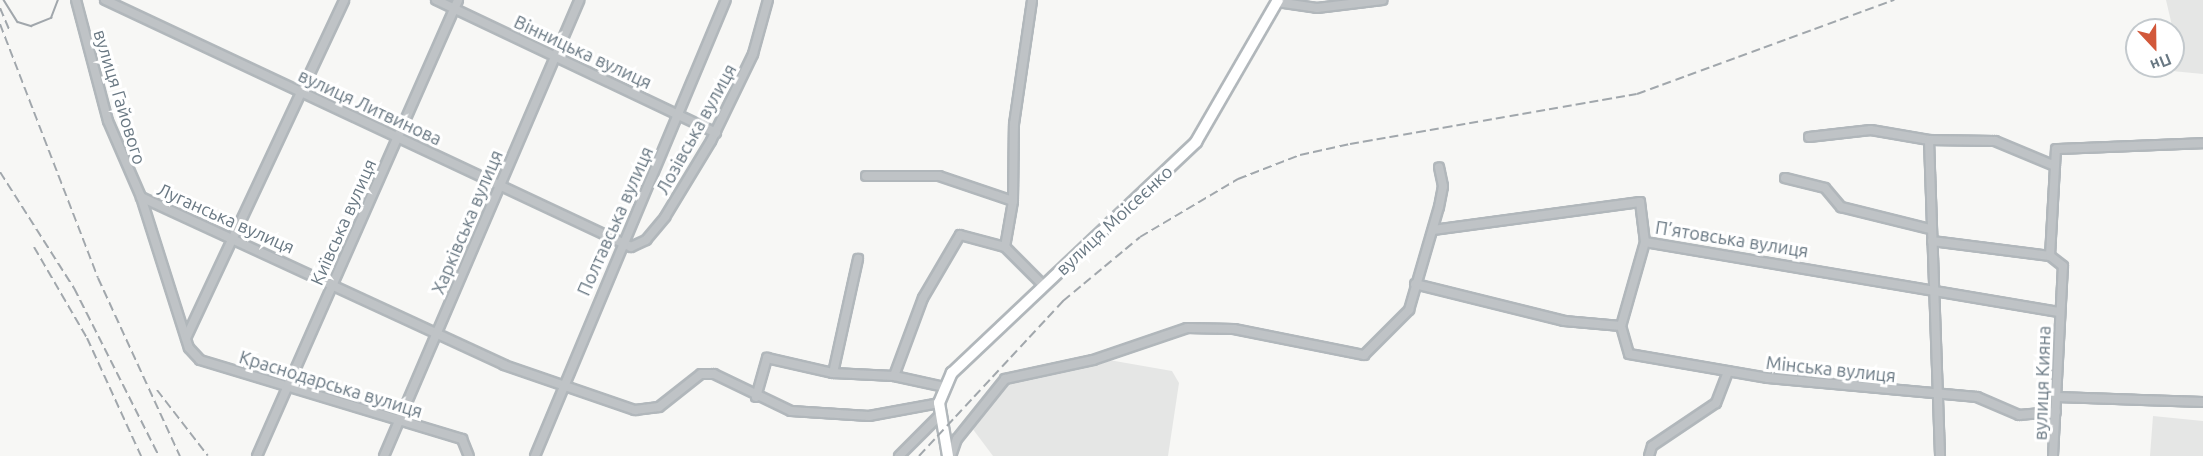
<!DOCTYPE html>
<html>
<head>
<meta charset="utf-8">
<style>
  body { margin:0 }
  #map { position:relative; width:2203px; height:456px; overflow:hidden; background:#f7f7f5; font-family:Ubuntu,sans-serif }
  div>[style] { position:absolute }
  .built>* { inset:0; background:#e5e6e5 }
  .roads { filter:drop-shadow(2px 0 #b1b7bb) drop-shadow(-2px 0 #b1b7bb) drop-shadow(0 2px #b1b7bb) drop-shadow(0 -2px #b1b7bb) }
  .street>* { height:8px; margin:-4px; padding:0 4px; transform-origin:4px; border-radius:4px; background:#bfc3c6 }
  .secondary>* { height:10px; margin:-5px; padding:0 5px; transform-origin:5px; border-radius:5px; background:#fff }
  .tram>* { height:1.5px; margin:-0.75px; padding:0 0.75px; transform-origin:0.75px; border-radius:0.75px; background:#a1a7ac }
  .rail>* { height:2px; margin-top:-1px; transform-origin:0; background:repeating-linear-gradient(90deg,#a1a7ac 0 9px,transparent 0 13.5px) }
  span { translate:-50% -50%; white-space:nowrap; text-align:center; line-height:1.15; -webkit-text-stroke:6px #fff; paint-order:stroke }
  .street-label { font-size:18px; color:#697883 }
  .north { position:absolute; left:2125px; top:18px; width:60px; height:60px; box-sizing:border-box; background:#fff; border:2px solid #c3c9cd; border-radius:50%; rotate:158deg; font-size:16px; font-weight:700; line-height:24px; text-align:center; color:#697883 }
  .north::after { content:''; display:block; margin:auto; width:21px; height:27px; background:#d2583a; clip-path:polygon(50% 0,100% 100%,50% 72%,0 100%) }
</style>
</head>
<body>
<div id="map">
  <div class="built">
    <div style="clip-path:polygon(2166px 0,2203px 0,2203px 74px,2172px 71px,2173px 30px)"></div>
    <div style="clip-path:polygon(1109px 360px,1172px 371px,1179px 383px,1168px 456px,993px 456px,972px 428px,1006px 383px)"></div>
    <div style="clip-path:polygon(2153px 416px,2203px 421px,2203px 456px,2150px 456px)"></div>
  </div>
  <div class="roads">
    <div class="street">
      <div style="left:76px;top:0;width:125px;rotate:75.2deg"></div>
      <div style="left:108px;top:121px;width:83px;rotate:66.5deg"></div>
      <div style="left:141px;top:197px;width:158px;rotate:72.4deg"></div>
      <div style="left:189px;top:348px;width:16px;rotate:47deg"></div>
      <div style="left:200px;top:360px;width:274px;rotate:16.8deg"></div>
      <div style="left:462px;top:439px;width:18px;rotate:68deg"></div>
      <div style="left:105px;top:0;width:581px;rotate:25.15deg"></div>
      <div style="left:631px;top:247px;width:17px;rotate:-25deg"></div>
      <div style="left:646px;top:240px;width:30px;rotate:-50deg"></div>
      <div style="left:665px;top:217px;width:89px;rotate:-58.8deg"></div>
      <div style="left:711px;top:141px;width:97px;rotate:-64.2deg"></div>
      <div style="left:753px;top:54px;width:56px;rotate:-74.5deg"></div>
      <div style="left:436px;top:0;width:310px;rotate:25.4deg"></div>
      <div style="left:1277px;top:2px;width:40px;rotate:8.5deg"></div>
      <div style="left:1317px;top:8px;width:66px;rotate:-6.9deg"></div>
      <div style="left:1809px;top:137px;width:62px;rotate:-6.4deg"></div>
      <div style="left:1871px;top:130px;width:59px;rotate:9.8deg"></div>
      <div style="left:1929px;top:140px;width:66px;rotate:0.9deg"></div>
      <div style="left:1995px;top:141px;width:65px;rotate:22.6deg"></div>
      <div style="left:1929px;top:140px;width:316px;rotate:88deg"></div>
      <div style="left:866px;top:176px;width:73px"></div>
      <div style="left:939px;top:176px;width:78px;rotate:18.7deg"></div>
      <div style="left:1785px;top:178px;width:41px;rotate:14deg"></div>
      <div style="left:1825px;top:188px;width:25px;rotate:50deg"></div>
      <div style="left:1841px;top:207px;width:92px;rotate:13.9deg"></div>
      <div style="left:141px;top:197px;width:400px;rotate:24.8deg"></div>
      <div style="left:504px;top:365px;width:139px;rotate:19deg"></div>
      <div style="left:635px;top:410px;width:24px;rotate:-7deg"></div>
      <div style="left:659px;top:407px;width:53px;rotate:-38.2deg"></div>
      <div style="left:701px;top:374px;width:13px"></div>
      <div style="left:714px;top:374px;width:85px;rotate:25.7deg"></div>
      <div style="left:791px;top:411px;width:78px;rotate:3.7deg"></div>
      <div style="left:869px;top:416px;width:71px;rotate:-10.5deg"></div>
      <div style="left:1433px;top:230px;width:209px;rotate:-7.7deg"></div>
      <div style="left:1640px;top:202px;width:40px;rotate:82.9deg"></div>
      <div style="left:1645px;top:242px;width:87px;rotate:105.9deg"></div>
      <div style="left:1621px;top:326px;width:29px;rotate:74deg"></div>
      <div style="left:1629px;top:354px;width:141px;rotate:9.8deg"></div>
      <div style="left:1768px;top:378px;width:210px;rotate:5.2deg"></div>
      <div style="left:1977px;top:397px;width:46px;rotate:23.2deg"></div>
      <div style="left:2019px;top:415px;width:37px;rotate:-5deg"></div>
      <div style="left:1932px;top:241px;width:119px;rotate:7.2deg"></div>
      <div style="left:1645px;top:242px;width:421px;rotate:9.6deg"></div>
      <div style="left:1005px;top:247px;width:54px;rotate:45deg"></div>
      <div style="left:1415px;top:284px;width:154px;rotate:13.9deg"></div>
      <div style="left:1564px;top:321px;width:57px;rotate:5deg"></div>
      <div style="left:186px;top:338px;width:373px;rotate:-64.9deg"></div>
      <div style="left:833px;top:373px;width:117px;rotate:-77.6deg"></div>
      <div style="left:894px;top:376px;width:83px;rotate:-69.6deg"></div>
      <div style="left:923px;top:298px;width:73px;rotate:-59.6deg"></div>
      <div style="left:960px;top:235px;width:47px;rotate:14.9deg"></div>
      <div style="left:1005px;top:247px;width:47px;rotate:-80.1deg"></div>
      <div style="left:1013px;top:201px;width:77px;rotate:-89.3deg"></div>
      <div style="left:1014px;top:124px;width:125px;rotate:-81.7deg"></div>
      <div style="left:756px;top:397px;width:41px;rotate:-74.2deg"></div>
      <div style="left:767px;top:358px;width:68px;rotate:12.8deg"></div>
      <div style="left:833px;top:373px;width:61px;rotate:2.8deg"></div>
      <div style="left:894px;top:376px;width:51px;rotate:12.4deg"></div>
      <div style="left:2057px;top:397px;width:146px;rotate:2deg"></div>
      <div style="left:257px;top:456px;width:498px;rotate:-66.2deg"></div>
      <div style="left:384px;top:456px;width:496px;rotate:-66.8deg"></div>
      <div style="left:535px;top:456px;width:494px;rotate:-67.3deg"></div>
      <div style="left:899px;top:456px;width:55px;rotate:-45deg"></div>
      <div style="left:951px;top:456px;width:18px;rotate:-71deg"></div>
      <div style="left:957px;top:439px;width:77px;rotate:-51.3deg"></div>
      <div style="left:1005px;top:379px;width:90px;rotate:-12.2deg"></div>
      <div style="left:1093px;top:360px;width:99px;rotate:-18.8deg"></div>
      <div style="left:1187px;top:328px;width:47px;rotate:1.2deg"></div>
      <div style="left:1234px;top:329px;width:133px;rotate:11.3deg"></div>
      <div style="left:1364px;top:355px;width:64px;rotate:-45deg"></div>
      <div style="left:1409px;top:310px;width:107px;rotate:-73.8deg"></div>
      <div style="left:1439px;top:207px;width:21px;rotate:-79deg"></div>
      <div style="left:1443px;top:186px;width:19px;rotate:-102deg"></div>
      <div style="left:1649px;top:456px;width:10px;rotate:-73deg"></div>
      <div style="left:1652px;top:446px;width:77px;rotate:-33.9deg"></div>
      <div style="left:1716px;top:403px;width:34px;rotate:-69deg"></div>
      <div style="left:2053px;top:456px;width:190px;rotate:-87deg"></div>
      <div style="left:2063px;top:266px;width:16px;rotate:-142deg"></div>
      <div style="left:2050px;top:256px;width:107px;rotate:-86.8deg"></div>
      <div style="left:2056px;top:149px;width:147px;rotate:-2.3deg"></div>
    </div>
    <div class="secondary">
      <div style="left:948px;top:456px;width:54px;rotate:-99.6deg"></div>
      <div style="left:939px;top:403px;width:33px;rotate:-67deg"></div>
      <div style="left:952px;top:373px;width:336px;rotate:-43.4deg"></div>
      <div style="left:1196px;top:142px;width:164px;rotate:-60deg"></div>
    </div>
  </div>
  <div class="tram">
    <div style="left:4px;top:0;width:26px;rotate:58deg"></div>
    <div style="left:18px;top:22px;width:14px;rotate:17deg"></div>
    <div style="left:31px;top:26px;width:22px;rotate:-22deg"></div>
    <div style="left:51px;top:18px;width:19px;rotate:-69deg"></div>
  </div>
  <div class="rail">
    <div style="left:0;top:8px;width:25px;rotate:67deg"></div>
    <div style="left:0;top:24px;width:272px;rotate:68.9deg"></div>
    <div style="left:98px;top:278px;width:196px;rotate:65.3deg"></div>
    <div style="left:0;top:172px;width:138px;rotate:57.5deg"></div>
    <div style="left:74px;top:288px;width:188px;rotate:63.2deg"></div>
    <div style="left:34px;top:247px;width:105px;rotate:59.8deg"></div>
    <div style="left:87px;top:338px;width:130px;rotate:65.4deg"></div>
    <div style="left:157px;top:390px;width:83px;rotate:52.3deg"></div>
    <div style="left:919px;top:456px;width:212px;rotate:-47.1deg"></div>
    <div style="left:1063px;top:301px;width:100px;rotate:-39.7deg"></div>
    <div style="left:1140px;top:237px;width:114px;rotate:-30.6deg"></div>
    <div style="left:1238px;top:179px;width:66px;rotate:-21.2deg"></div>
    <div style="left:1300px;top:155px;width:51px;rotate:-12.4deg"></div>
    <div style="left:1350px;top:144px;width:291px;rotate:-9.9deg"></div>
    <div style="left:1637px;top:94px;width:274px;rotate:-20.1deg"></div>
  </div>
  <div class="street-label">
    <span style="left:583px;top:52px;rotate:25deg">Вінницька вулиця</span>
    <span style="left:120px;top:97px;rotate:73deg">вулиця Гайового</span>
    <span style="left:370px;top:107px;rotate:25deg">вулиця Литвинова</span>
    <span style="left:696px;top:129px;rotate:-61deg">Лозівська вулиця</span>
    <span style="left:226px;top:218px;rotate:24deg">Луганська вулиця</span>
    <span style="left:1114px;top:220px;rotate:-43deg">вулиця Моісеєнко</span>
    <span style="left:615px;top:221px;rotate:-66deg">Полтавська вулиця</span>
    <span style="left:343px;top:222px;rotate:-66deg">Київська вулиця</span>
    <span style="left:467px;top:222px;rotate:-67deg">Харківська вулиця</span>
    <span style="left:1732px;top:239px;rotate:9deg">П’ятовська вулиця</span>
    <span style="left:1831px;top:369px;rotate:6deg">Мінська вулиця</span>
    <span style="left:2042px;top:383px;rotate:-88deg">вулиця Кияна</span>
    <span style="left:331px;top:384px;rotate:17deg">Краснодарська вулиця</span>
  </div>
  <div class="north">Пн</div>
</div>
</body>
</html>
